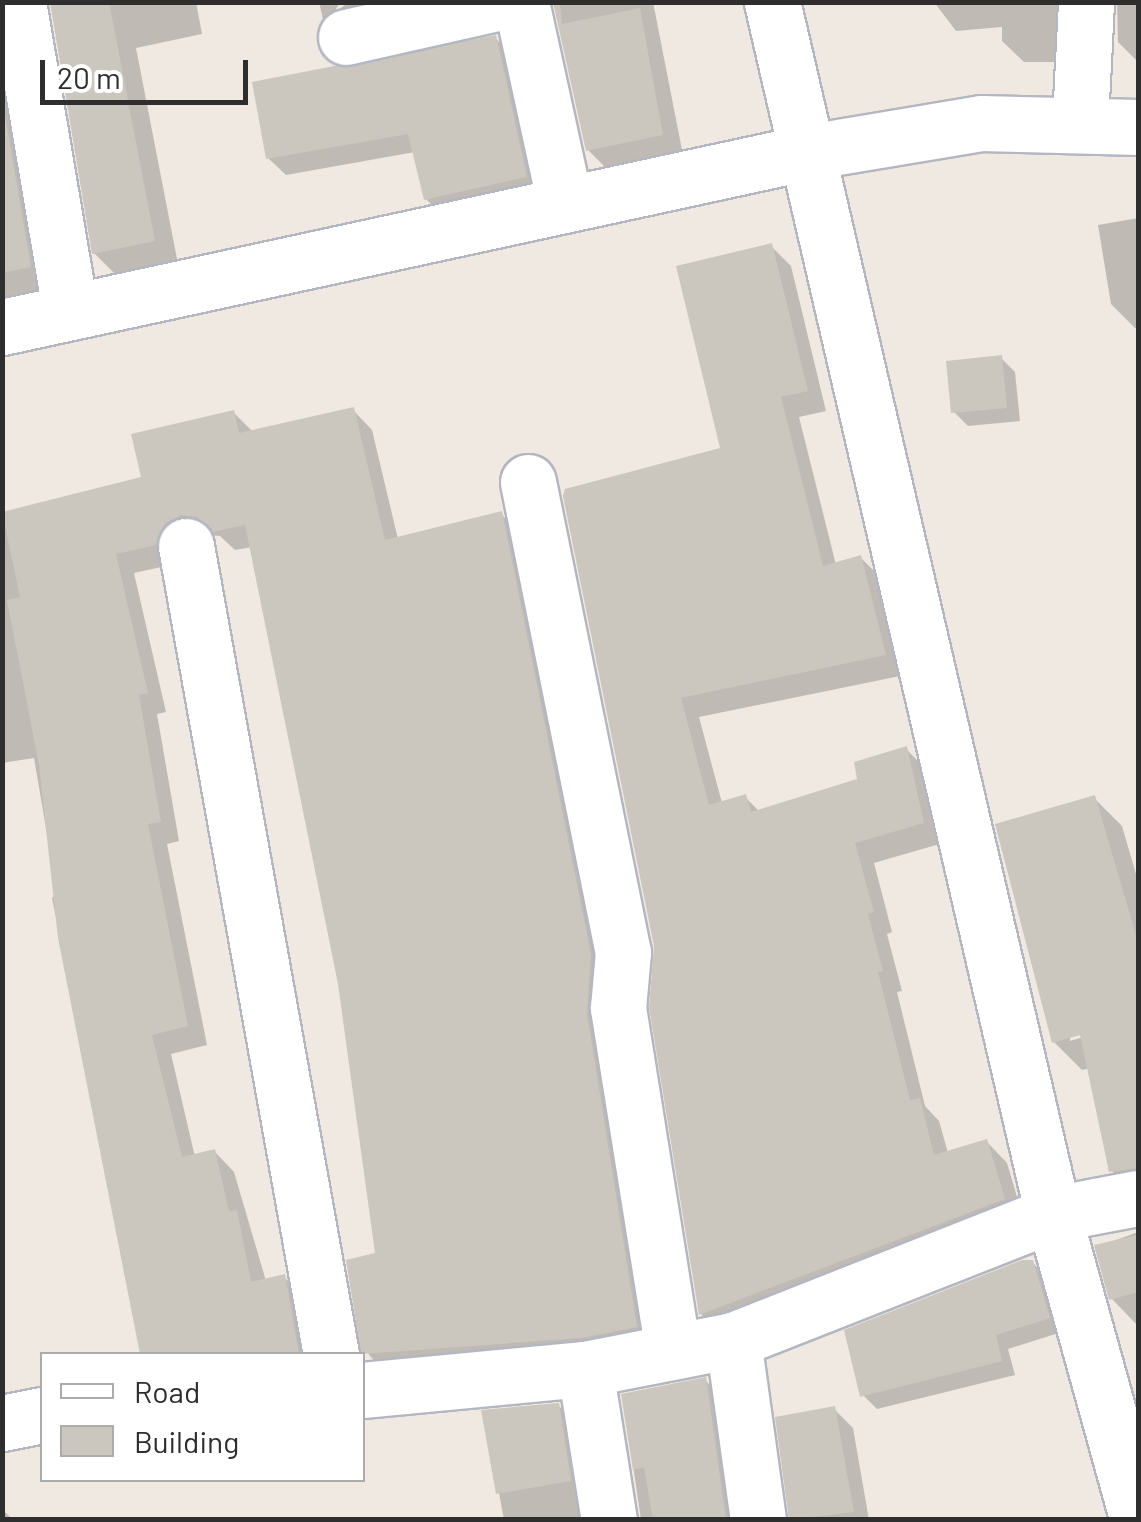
<!DOCTYPE html>
<html>
<head>
<meta charset="utf-8">
<style>
  body { margin:0 }
  #map { position:relative; width:1141px; height:1522px; overflow:hidden; background:#efe9e1; font-family:Barlow,sans-serif }
  div>[style] { position:absolute }
  .shadow>* { inset:0; background:#0003 }
  .building>* { inset:0; background:#cbc7bf }
  .roads { filter:drop-shadow(2px 0 #b4b7c1) drop-shadow(-2px 0 #b4b7c1) drop-shadow(0 2px #b4b7c1) drop-shadow(0 -2px #b4b7c1) }
  .street>* { height:55px; margin:-27.5px; padding:0 27.5px; transform-origin:27.5px; border-radius:27.5px; background:#fff }
  .secondary>* { height:55px; margin:-27.5px; padding:0 27.5px; transform-origin:27.5px; border-radius:27.5px; background:#fff }
  span { translate:-50% -50%; white-space:nowrap; text-align:center; line-height:1.15; -webkit-text-stroke:8px #fff; paint-order:stroke }
  .frame { position:absolute; inset:0; border:5px solid #2e2e2e; pointer-events:none }
  .legend { position:absolute; left:40px; top:1352px; width:325px; height:130px; box-sizing:border-box; background:#fff; border:2px solid #ababab; margin:0; padding:12px 18px; list-style:none; font-size:30px; color:#2e2e2e }
  .legend li { display:flex; align-items:center; gap:20px; height:50px }
  .legend b { width:50px; border:2px solid #ababab }
  .scale { position:absolute; left:40px; top:60px; width:208px; height:45px; box-sizing:border-box; border:5px solid #2e2e2e; border-top:0; padding-left:12px; font-size:30px; line-height:35px; white-space:nowrap; color:#2e2e2e; -webkit-text-stroke:8px #fff; paint-order:stroke }
</style>
</head>
<body>
<div id="map">
  <div class="shadow">
    <div style="clip-path:polygon(2px 2px,53px 303px,2px 311px)"></div>
    <div style="clip-path:polygon(52px 2px,196px 2px,202px 34px,136px 48px,178px 264px,118px 277px,94px 253px)"></div>
    <div style="clip-path:polygon(319px 2px,340px 2px,333px 14px,349px 2px,469px 2px,344px 40px,323px 19px)"></div>
    <div style="clip-path:polygon(556px 2px,653px 2px,683px 155px,609px 171px,588px 150px)"></div>
    <div style="clip-path:polygon(934px 2px,1089px 2px,1073px 62px,1024px 62px,1002px 41px,1002px 27px,956px 31px)"></div>
    <div style="clip-path:polygon(1117px 2px,1138px 2px,1138px 62px,1118px 42px)"></div>
    <div style="clip-path:polygon(495px 38px,513px 55px,543px 193px,443px 216px,426px 199px,415px 152px,286px 175px,268px 158px)"></div>
    <div style="clip-path:polygon(1138px 218px,1138px 328px,1135px 328px,1111px 304px,1098px 225px)"></div>
    <div style="clip-path:polygon(771px 246px,791px 266px,826px 411px,799px 417px,836px 565px,861px 558px,881px 578px,905px 675px,699px 717px,722px 803px,745px 797px,760px 812px,860px 781px,906px 749px,926px 769px,943px 843px,874px 863px,892px 932px,887px 934px,902px 991px,897px 992px,925px 1106px,939px 1121px,948px 1153px,987px 1142px,1007px 1163px,1024px 1220px,721px 1334px,701px 1314px,656px 946px,565px 496px,723px 450px)"></div>
    <div style="clip-path:polygon(1001px 358px,1015px 372px,1020px 421px,968px 426px,954px 412px)"></div>
    <div style="clip-path:polygon(353px 410px,372px 430px,398px 539px,501px 514px,521px 533px,610px 975px,656px 1346px,390px 1376px,370px 1356px,363px 1343px,378px 1255px,340px 984px,252px 547px,235px 550px,220px 536px,200px 534px,175px 564px,134px 573px,166px 712px,157px 714px,179px 841px,167px 844px,207px 1045px,171px 1054px,195px 1157px,215px 1152px,234px 1172px,266px 1281px,284px 1277px,304px 1296px,314px 1354px,143px 1354px,52px 898px,57px 893px,34px 758px,2px 763px,2px 514px,144px 479px,233px 412px,253px 432px)"></div>
    <div style="clip-path:polygon(evenodd,1094px 798px,1122px 826px,1138px 881px,1138px 1198px,1111px 1170px,1090px 1068px,1082px 1070px,1054px 1042px,1094px 798px,1093px 1034px,1070px 1041px,1070px 1036px,1093px 1034px)"></div>
    <div style="clip-path:polygon(1138px 1232px,1138px 1326px,1112px 1299px,1097px 1247px)"></div>
    <div style="clip-path:polygon(1033px 1263px,1046px 1276px,1062px 1332px,1008px 1349px,1015px 1375px,877px 1409px,863px 1395px)"></div>
    <div style="clip-path:polygon(705px 1380px,724px 1399px,741px 1520px,641px 1520px,623px 1396px)"></div>
    <div style="clip-path:polygon(558px 1405px,577px 1424px,592px 1520px,504px 1520px,484px 1412px)"></div>
    <div style="clip-path:polygon(834px 1409px,853px 1428px,869px 1520px,791px 1520px)"></div>
    <div style="clip-path:polygon(4px 1511px,13px 1520px,2px 1520px)"></div>
  </div>
  <div class="building">
    <div style="clip-path:polygon(50px 2px,109px 2px,155px 241px,92px 254px)"></div>
    <div style="clip-path:polygon(553px 2px,560px 2px,562px 24px,640px 8px,663px 135px,586px 151px)"></div>
    <div style="clip-path:polygon(496px 35px,527px 177px,424px 200px,408px 134px,266px 159px,252px 82px)"></div>
    <div style="clip-path:polygon(2px 98px,31px 267px,2px 273px)"></div>
    <div style="clip-path:polygon(772px 243px,808px 391px,781px 397px,823px 566px,861px 555px,886px 655px,681px 698px,709px 805px,746px 794px,751px 812px,857px 779px,854px 762px,907px 746px,924px 823px,855px 843px,874px 912px,868px 914px,883px 971px,878px 972px,910px 1100px,920px 1098px,934px 1155px,987px 1139px,1005px 1199px,699px 1315px,649px 1007px,654px 946px,563px 496px,565px 489px,720px 448px,676px 266px)"></div>
    <div style="clip-path:polygon(1002px 355px,1007px 408px,951px 413px,946px 361px)"></div>
    <div style="clip-path:polygon(354px 407px,385px 540px,502px 511px,591px 954px,587px 1013px,637px 1327px,581px 1338px,361px 1354px,346px 1260px,375px 1253px,338px 984px,245px 525px,213px 532px,197px 517px,181px 515px,165px 523px,156px 545px,116px 554px,148px 693px,139px 695px,161px 822px,148px 824px,188px 1026px,152px 1035px,182px 1157px,215px 1149px,229px 1211px,237px 1210px,251px 1282px,285px 1274px,299px 1354px,140px 1354px,58px 938px,39px 765px,7px 600px,20px 597px,2px 512px,141px 477px,131px 434px,234px 410px,239px 433px)"></div>
    <div style="clip-path:polygon(1095px 795px,1138px 942px,1138px 1168px,1109px 1172px,1080px 1035px,1052px 1043px,995px 824px)"></div>
    <div style="clip-path:polygon(1138px 1235px,1138px 1292px,1109px 1300px,1094px 1245px)"></div>
    <div style="clip-path:polygon(1022px 1260px,1033px 1260px,1050px 1318px,996px 1335px,1002px 1361px,860px 1397px,844px 1330px)"></div>
    <div style="clip-path:polygon(706px 1377px,726px 1520px,653px 1520px,644px 1467px,633px 1470px,621px 1394px)"></div>
    <div style="clip-path:polygon(559px 1403px,571px 1481px,496px 1494px,481px 1410px)"></div>
    <div style="clip-path:polygon(835px 1406px,854px 1512px,789px 1520px,775px 1417px)"></div>
  </div>
  <div class="roads">
    <div class="street">
      <div style="left:18px;top:2px;width:313px;rotate:80.4deg"></div>
      <div style="left:521px;top:2px;width:207px;rotate:77.7deg"></div>
      <div style="left:772px;top:2px;width:1244px;rotate:76.95deg"></div>
      <div style="left:1053px;top:1214px;width:318px;rotate:74.5deg"></div>
      <div style="left:346px;top:37px;width:159px;rotate:-12.7deg"></div>
      <div style="left:1080px;top:121px;width:119px;rotate:-87.1deg"></div>
      <div style="left:528px;top:482px;width:480px;rotate:78.6deg"></div>
      <div style="left:623px;top:952px;width:56px;rotate:95.1deg"></div>
      <div style="left:618px;top:1008px;width:348px;rotate:80.9deg"></div>
      <div style="left:186px;top:546px;width:821px;rotate:79.83deg"></div>
      <div style="left:733px;top:1340px;width:182px;rotate:82.1deg"></div>
      <div style="left:585px;top:1369px;width:153px;rotate:81deg"></div>
      <div style="left:362px;top:1390px;width:224px;rotate:-5.4deg"></div>
      <div style="left:585px;top:1369px;width:151px;rotate:-11.1deg"></div>
      <div style="left:733px;top:1340px;width:344px;rotate:-21.5deg"></div>
      <div style="left:1053px;top:1214px;width:86px;rotate:-10.7deg"></div>
      <div style="left:2px;top:1423px;width:41px;rotate:-11.3deg"></div>
    </div>
    <div class="secondary">
      <div style="left:2px;top:327px;width:825px;rotate:-12.25deg"></div>
      <div style="left:808px;top:152px;width:175px;rotate:-9.5deg"></div>
      <div style="left:981px;top:123px;width:157px;rotate:1.5deg"></div>
    </div>
  </div>
  <div class="frame"></div>
  <ul class="legend">
  <li><b style="height:12px;background:#fff"></b>Road</li>
  <li><b style="height:28px;background:#cbc7bf"></b>Building</li>
  </ul>
  <div class="scale">20 m</div>
</div>
</body>
</html>
